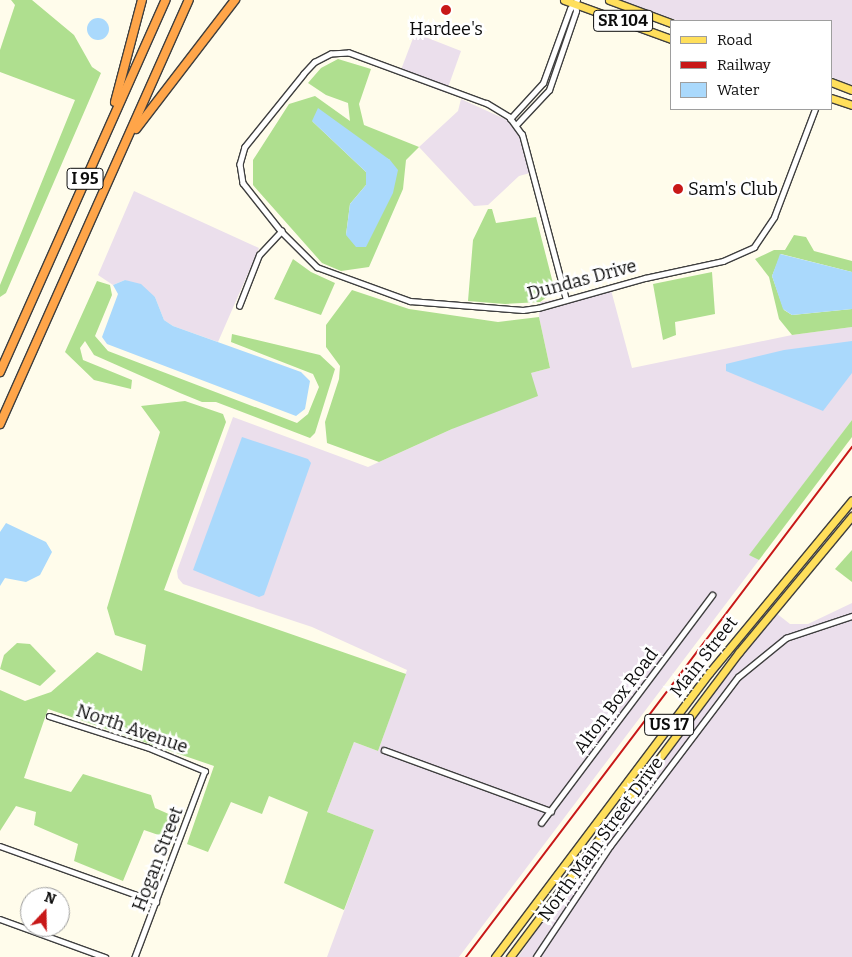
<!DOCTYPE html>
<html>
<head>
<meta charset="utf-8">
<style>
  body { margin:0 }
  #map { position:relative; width:852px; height:957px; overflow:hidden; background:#fffceb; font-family:Bitter,serif }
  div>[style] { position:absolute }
  .industrial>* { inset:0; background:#ebdfec }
  .forest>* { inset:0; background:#afdf8f }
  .water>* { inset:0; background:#aad9fc }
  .round { border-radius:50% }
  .roads { filter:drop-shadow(1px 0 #3f3f3f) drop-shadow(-1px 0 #3f3f3f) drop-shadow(0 1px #3f3f3f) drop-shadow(0 -1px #3f3f3f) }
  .minor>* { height:4.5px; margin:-2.25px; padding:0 2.25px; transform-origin:2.25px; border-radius:2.25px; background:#fff }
  .primary>* { height:7px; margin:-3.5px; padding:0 3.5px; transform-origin:3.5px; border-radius:3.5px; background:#ffdf5b }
  .motorway>* { height:8px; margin:-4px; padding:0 4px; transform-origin:4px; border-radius:4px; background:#ffa549 }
  .rail>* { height:2px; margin:-1px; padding:0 1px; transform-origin:1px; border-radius:1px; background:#c81818 }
  .dots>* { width:14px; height:14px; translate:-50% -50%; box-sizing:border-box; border:2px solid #fff; border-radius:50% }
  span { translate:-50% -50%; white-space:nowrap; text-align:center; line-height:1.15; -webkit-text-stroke:5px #fff; paint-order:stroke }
  .shield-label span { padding:1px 4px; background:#fff; border:1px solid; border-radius:4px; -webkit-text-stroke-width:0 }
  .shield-label { font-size:16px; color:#0c0c0c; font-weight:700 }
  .poi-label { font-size:18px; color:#0c0c0c }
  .left { translate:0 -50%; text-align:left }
  .street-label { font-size:18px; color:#0c0c0c }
  .legend { position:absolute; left:670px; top:20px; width:162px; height:90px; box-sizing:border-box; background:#fff; border:1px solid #9e9e9e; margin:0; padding:6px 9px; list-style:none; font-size:15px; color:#0c0c0c }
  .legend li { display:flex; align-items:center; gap:10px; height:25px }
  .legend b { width:25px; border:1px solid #9e9e9e }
  .north { position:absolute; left:20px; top:887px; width:50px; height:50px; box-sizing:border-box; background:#fff; border:1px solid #9e9e9e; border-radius:50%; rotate:21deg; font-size:14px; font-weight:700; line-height:20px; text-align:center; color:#0c0c0c }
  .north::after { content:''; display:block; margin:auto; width:18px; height:22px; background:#c81818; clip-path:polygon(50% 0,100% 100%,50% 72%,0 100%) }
</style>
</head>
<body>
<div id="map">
  <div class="industrial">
    <div style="clip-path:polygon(621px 0,852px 0,852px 85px,831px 77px,831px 21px,679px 21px)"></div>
    <div style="clip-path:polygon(415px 33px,461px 51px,446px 93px,399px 75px)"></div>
    <div style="clip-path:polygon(461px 99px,507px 120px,519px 136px,530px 173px,519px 176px,488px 205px,474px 206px,419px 147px,458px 111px)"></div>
    <div style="clip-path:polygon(134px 191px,259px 248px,218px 342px,173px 326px,164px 320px,155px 297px,125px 280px,113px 285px,98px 275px)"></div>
    <div style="clip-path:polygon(611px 290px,632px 368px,792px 335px,852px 327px,852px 420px,750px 555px,759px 560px,459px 957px,327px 957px,374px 830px,327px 812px,354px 742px,378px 751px,407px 670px,312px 627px,183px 584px,178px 578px,177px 571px,233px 417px,368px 467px,452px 429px,531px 373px,550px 368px,539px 317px,540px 302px)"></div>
    <div style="clip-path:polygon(852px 603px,852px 957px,518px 957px,609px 828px,776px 613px,790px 624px,808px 624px)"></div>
  </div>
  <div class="forest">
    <div style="clip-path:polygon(11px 0,32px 0,74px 35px,92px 67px,101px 73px,6px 293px,0 297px,0 285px,75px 100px,0 72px,0 50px,15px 5px)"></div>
    <div style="clip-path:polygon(evenodd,338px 59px,371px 69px,359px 104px,364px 125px,419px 147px,406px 160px,403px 189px,369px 267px,341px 271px,322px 263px,253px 185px,253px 160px,289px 104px,315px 96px,350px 121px,348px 103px,326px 95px,308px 83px,321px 68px,338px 59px,312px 121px,390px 160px,346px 235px,350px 204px,366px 185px,366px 172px,312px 121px)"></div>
    <div style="clip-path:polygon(488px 209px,492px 209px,496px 223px,536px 217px,555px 291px,540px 302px,505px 304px,468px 301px,473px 240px)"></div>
    <div style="clip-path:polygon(794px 235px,806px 237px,814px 251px,852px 261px,852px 272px,781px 254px,772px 276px,784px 310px,792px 315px,852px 309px,852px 327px,792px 335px,779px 319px,769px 277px,755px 259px,774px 250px,785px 250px)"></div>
    <div style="clip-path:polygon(293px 259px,311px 272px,335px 283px,321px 315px,274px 299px)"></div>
    <div style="clip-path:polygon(712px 272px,715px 314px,675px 322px,676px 335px,663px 340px,653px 284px)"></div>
    <div style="clip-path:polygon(97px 281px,110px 285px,112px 295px,95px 336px,108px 351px,297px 423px,308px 414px,319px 387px,313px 374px,231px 342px,232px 334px,320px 355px,335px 369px,315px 433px,310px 438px,216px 402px,202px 402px,180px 393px,94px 355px,85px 341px,80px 348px,83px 360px,132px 380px,131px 389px,94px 380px,65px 352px)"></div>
    <div style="clip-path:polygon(352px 290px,409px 309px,498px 322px,539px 317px,550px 368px,531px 373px,538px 396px,452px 429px,379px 462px,327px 443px,325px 422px,339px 379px,340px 366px,326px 347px,326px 325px)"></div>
    <div style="clip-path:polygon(185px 401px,223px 414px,226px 422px,164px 590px,406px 674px,378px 751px,354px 742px,327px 812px,374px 830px,344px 910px,284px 883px,308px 812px,269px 796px,262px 814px,231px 802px,208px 852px,187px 844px,214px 766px,48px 709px,24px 778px,71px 792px,83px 774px,151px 795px,155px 808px,180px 819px,173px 840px,144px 830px,123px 881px,74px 861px,78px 844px,34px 825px,36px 812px,16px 806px,0 831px,0 690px,25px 701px,51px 692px,97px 652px,142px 671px,146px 645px,115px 635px,107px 608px,160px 432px,141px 406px)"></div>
    <div style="clip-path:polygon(852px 420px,852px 437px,759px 560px,749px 555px)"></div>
    <div style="clip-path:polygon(852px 550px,852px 582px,835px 569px)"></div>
    <div style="clip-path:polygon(17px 643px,30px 644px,56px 671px,40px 686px,0 669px,4px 655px)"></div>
  </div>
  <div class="water">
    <div class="round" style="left:87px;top:18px;width:22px;height:22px"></div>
    <div style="clip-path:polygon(318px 108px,390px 160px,398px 170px,393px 193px,366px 247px,356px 247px,346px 235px,350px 204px,366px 185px,366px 172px,312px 121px)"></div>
    <div style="clip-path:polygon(780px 254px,852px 272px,852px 309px,792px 315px,783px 309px,772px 276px)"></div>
    <div style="clip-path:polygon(125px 280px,141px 284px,155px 297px,164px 320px,173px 326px,301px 372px,310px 381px,305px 409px,296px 416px,107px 344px,102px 337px,118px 294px,113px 285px)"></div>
    <div style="clip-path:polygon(852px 341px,852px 373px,823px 411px,726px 371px,726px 364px,784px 350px)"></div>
    <div style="clip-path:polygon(242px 437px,308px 459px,311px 463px,264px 595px,259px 597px,193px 570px)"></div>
    <div style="clip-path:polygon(6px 523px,46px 542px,52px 552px,40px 575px,26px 582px,5px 578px,0 586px,0 532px)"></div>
  </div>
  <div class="roads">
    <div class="minor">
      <div style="left:510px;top:119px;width:49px;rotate:-47.5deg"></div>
      <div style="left:543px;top:83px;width:79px;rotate:-70deg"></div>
      <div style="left:570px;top:9px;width:11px;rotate:-52deg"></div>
      <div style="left:516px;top:125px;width:48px;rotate:-46.7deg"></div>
      <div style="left:549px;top:90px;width:83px;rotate:-71.1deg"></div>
      <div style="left:576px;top:11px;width:7px;rotate:-98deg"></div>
      <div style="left:566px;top:300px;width:171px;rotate:-104.9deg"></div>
      <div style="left:522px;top:135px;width:22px;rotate:-126deg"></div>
      <div style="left:509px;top:117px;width:26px;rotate:-149deg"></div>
      <div style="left:487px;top:104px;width:147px;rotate:-159.7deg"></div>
      <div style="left:349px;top:53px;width:18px;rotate:177deg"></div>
      <div style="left:331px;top:54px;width:18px;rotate:153deg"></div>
      <div style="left:315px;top:62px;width:16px;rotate:133deg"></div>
      <div style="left:304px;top:74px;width:94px;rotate:128.9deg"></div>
      <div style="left:245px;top:147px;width:18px;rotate:106deg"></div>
      <div style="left:240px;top:164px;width:19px;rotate:81deg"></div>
      <div style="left:243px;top:183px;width:61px;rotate:51.6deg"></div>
      <div style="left:281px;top:231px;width:51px;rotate:45deg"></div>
      <div style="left:317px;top:267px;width:99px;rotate:20.1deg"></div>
      <div style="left:410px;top:301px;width:113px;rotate:4.6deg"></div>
      <div style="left:523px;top:310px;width:15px;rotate:-8deg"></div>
      <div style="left:538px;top:308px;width:111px;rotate:-15.7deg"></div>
      <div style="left:645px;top:278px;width:80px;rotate:-12.3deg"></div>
      <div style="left:723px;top:261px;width:34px;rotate:-24deg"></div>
      <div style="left:754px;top:247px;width:36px;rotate:-56deg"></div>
      <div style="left:774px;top:217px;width:116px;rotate:-69.2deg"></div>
      <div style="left:239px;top:306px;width:55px;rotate:-68.6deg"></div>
      <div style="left:259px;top:255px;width:33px;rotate:-47deg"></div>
      <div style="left:49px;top:716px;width:103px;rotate:17.6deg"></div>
      <div style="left:147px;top:747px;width:63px;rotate:22.5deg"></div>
      <div style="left:205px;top:771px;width:199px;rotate:110.6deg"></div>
      <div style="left:384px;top:750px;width:178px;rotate:20.1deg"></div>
      <div style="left:541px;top:823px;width:285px;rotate:-53.1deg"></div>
      <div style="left:0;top:846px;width:166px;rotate:19.7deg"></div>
      <div style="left:0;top:919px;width:112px;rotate:19.9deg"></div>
      <div style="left:536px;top:957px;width:133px;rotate:-56.3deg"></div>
      <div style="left:610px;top:846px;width:212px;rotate:-52.9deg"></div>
      <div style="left:738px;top:677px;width:62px;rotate:-39.1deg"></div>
      <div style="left:786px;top:638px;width:70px;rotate:-18.4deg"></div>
    </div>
    <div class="primary">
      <div style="left:564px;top:0;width:114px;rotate:20deg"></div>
      <div style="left:609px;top:0;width:66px;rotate:20.4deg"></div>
      <div style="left:831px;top:82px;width:22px;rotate:21deg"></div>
      <div style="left:831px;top:98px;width:22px;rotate:18deg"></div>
      <div style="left:495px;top:957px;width:356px;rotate:-53deg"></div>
      <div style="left:709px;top:673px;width:224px;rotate:-50.4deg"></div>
      <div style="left:510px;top:957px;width:381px;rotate:-53.1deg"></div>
      <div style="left:739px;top:652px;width:177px;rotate:-50.3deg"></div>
    </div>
    <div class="motorway">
      <div style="left:115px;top:102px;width:106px;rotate:-75.2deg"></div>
      <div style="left:136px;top:129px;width:163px;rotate:-52.5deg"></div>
      <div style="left:0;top:372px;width:407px;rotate:-66deg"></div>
      <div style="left:0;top:424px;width:464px;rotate:-66deg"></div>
    </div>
  </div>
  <div class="rail">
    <div style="left:466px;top:957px;width:640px;rotate:-52.88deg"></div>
  </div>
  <div class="dots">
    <div style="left:446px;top:10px;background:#c81818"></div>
    <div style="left:678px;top:189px;background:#c81818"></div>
  </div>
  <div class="shield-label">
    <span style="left:623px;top:21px">SR 104</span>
    <span style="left:85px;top:179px">I 95</span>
    <span style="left:669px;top:725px">US 17</span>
  </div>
  <div class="poi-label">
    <span style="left:446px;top:29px">Hardee's</span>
    <span class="left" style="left:688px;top:189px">Sam's Club</span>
  </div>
  <div class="street-label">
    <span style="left:582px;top:280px;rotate:-15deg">Dundas Drive</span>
    <span style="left:704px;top:657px;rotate:-52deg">Main Street</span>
    <span style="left:616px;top:701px;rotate:-53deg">Alton Box Road</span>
    <span style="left:132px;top:729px;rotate:19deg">North Avenue</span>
    <span style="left:601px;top:839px;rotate:-54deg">North Main Street Drive</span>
    <span style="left:158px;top:859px;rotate:-69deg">Hogan Street</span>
  </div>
  <ul class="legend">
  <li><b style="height:6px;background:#ffdf5b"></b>Road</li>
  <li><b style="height:6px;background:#c81818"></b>Railway</li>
  <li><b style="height:14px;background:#aad9fc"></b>Water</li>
  </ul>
  <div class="north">N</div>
</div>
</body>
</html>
